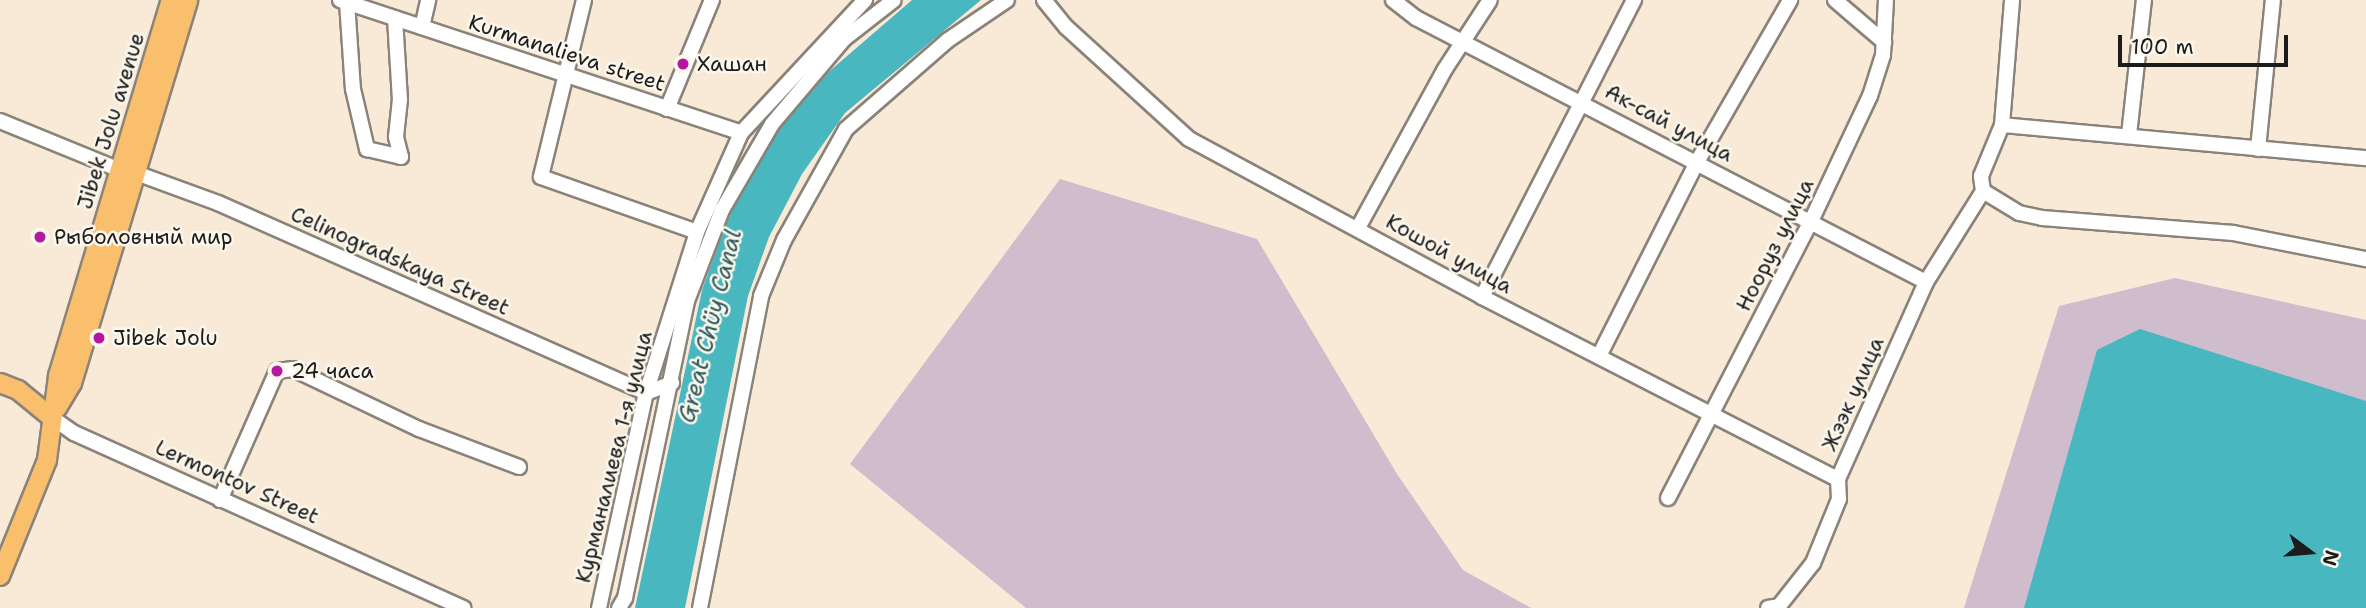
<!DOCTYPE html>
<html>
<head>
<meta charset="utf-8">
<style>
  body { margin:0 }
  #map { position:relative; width:2366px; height:608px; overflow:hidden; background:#f8ead7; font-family:"Shantell Sans",sans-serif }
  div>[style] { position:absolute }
  .industrial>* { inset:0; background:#cfbdce }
  .water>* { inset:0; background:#48b7bf }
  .roads { filter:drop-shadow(2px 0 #8a837a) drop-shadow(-2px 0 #8a837a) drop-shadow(0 2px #8a837a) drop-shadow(0 -2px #8a837a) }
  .minor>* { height:14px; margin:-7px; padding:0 7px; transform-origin:7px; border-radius:7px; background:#fff }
  .major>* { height:18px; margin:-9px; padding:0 9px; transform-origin:9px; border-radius:9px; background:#f9bf6c }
  .dots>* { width:19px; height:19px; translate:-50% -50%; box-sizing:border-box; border:4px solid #fbf7ec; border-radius:50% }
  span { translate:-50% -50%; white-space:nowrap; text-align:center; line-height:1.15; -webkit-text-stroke:5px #fbf7ec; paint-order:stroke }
  .street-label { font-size:21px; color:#1c1c1c }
  .poi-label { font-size:21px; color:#1c1c1c }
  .left { translate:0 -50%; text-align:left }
  .water-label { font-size:23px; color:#2e5a5d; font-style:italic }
  .north { position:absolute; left:2275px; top:517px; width:70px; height:70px; -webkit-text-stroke:5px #fbf7ec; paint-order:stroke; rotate:106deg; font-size:19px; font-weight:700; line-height:28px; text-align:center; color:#1c1c1c }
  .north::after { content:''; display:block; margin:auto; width:24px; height:32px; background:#1c1c1c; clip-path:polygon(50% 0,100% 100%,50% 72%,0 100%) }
  .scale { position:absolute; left:2118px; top:35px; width:170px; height:32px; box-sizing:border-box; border:4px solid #1c1c1c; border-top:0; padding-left:9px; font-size:21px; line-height:24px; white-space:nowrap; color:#1c1c1c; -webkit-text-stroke:5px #fbf7ec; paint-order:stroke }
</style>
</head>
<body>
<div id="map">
  <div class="industrial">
    <div style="clip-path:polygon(1060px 179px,1257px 239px,1397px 474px,1463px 570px,1531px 608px,1026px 608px,850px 464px)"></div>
    <div style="clip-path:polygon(2175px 278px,2366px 320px,2366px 608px,1964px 608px,2059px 306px)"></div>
  </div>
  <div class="water">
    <div style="clip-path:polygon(912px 0,981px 0,845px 113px,802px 174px,769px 237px,748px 296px,685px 608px,635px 608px,702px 290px,725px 227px,757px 156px,810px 88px)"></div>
    <div style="clip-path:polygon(2140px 329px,2366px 401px,2366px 608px,2024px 608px,2097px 350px)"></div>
  </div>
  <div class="roads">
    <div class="minor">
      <div style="left:340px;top:0;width:422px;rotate:18.3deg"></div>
      <div style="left:584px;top:0;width:182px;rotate:103.7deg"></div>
      <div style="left:541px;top:177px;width:165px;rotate:19.4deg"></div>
      <div style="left:1044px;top:0;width:35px;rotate:51deg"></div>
      <div style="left:1066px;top:27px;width:166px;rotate:42.3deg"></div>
      <div style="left:1189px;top:139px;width:333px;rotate:28.3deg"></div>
      <div style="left:1482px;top:297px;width:400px;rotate:27.1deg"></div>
      <div style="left:1393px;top:0;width:29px;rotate:38deg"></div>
      <div style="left:1416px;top:18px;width:574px;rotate:27.37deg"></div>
      <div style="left:1835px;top:0;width:65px;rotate:40.6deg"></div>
      <div style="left:347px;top:2px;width:87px;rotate:86.1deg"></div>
      <div style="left:353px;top:89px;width:62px;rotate:76.9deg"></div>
      <div style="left:367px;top:149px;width:35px;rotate:13deg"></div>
      <div style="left:401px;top:157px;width:21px;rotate:-104deg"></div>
      <div style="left:396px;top:137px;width:37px;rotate:-84deg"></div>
      <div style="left:400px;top:100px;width:82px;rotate:-93.5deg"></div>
      <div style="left:422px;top:27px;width:28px;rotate:-77deg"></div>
      <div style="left:667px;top:109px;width:118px;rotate:-67.6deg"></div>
      <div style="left:0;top:121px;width:130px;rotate:22.2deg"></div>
      <div style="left:2002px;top:125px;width:365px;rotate:5.2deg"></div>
      <div style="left:2129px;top:135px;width:136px;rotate:-83.7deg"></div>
      <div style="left:2258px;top:149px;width:150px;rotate:-84.3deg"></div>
      <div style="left:136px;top:173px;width:87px;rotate:20.1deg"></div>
      <div style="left:218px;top:203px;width:468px;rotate:23.9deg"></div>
      <div style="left:646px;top:393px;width:28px;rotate:-21deg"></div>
      <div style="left:1983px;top:191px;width:42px;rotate:31.4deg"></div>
      <div style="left:2019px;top:213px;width:24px;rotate:12deg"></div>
      <div style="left:2042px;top:218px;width:192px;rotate:4.5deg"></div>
      <div style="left:2233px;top:233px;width:136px;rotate:11.1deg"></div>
      <div style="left:1358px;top:228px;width:181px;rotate:-61.3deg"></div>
      <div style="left:1445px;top:69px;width:82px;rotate:-56.9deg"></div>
      <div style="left:1482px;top:297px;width:334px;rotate:-62.9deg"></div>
      <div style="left:1599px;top:356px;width:217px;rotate:-63.2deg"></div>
      <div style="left:1697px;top:162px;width:187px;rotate:-60.1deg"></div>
      <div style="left:51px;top:417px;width:28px;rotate:35deg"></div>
      <div style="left:74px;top:433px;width:427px;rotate:24.2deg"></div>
      <div style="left:1668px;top:498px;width:314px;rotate:-62.7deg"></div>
      <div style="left:1812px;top:219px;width:136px;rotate:-64.8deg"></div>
      <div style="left:1870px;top:96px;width:43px;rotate:-72.4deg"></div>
      <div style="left:1883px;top:55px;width:55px;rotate:-86.9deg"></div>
      <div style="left:220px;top:500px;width:141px;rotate:-66.2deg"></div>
      <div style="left:277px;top:371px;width:16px;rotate:-7deg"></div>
      <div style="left:293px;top:369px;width:140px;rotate:25.5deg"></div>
      <div style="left:419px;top:429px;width:107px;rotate:20.8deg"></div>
      <div style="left:599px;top:608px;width:220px;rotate:-77.7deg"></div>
      <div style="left:646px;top:393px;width:169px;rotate:-72.4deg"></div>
      <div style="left:697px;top:232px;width:108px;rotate:-66deg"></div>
      <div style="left:741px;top:133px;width:182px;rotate:-47deg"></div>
      <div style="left:619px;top:608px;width:12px;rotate:-59deg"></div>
      <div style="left:625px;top:598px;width:303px;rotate:-78.2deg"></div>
      <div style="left:687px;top:301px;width:97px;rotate:-69deg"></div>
      <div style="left:722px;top:210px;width:99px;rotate:-59.8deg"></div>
      <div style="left:772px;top:124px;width:111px;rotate:-49.7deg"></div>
      <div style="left:844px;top:39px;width:63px;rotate:-38deg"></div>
      <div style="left:700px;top:608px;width:318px;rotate:-78.9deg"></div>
      <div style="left:761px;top:296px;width:61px;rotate:-67.7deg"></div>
      <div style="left:784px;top:240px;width:127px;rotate:-60.8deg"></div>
      <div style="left:846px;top:129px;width:135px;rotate:-41.1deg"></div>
      <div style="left:948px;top:40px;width:71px;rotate:-34.1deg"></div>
      <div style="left:1768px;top:608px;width:11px;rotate:-10deg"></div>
      <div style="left:1779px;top:606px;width:55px;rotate:-51.7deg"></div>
      <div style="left:1813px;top:563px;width:69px;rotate:-67.9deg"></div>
      <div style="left:1839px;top:499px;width:20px;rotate:-93deg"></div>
      <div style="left:1838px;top:479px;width:216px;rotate:-65.9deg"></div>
      <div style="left:1926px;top:282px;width:107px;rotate:-57.9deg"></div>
      <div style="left:1983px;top:191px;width:15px;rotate:-98deg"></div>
      <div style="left:1981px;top:176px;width:55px;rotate:-67.6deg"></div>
      <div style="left:2002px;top:125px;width:125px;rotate:-85.4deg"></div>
    </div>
    <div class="major">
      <div style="left:0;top:383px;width:19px;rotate:21deg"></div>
      <div style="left:18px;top:390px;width:43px;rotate:39.3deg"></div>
      <div style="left:57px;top:408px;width:29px;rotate:-59deg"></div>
      <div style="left:72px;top:383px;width:400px;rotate:-73.1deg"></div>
      <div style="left:0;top:576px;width:125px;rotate:-67.9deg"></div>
      <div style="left:47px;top:460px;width:85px;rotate:-82.5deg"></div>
      <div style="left:58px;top:376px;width:393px;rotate:-73.3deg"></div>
    </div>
  </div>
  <div class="dots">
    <div style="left:683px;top:64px;background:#b5179e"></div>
    <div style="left:40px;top:237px;background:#b5179e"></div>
    <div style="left:99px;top:338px;background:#b5179e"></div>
    <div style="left:277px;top:371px;background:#b5179e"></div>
  </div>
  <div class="street-label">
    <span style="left:567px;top:53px;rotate:18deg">Kurmanalieva street</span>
    <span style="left:111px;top:121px;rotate:-73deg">Jibek Jolu avenue</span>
    <span style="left:1669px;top:123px;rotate:28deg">Ак-сай улица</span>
    <span style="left:1775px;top:245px;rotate:-63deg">Нооруз улица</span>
    <span style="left:1449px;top:254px;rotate:29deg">Кошой улица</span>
    <span style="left:400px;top:261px;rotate:24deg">Celinogradskaya Street</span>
    <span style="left:1853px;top:394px;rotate:-66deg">Жээк улица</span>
    <span style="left:614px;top:457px;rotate:-76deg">Курманалиева 1-я улица</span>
    <span style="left:237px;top:482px;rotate:24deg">Lermontov Street</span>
  </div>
  <div class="poi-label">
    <span class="left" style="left:697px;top:64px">Хашан</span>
    <span class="left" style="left:54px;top:237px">Рыболовный мир</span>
    <span class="left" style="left:113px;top:338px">Jibek Jolu</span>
    <span class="left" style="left:291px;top:371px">24 часа</span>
  </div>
  <div class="water-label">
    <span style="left:710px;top:326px;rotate:-76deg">Great Chüy Canal</span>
  </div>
  <div class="north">N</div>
  <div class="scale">100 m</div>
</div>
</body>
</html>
